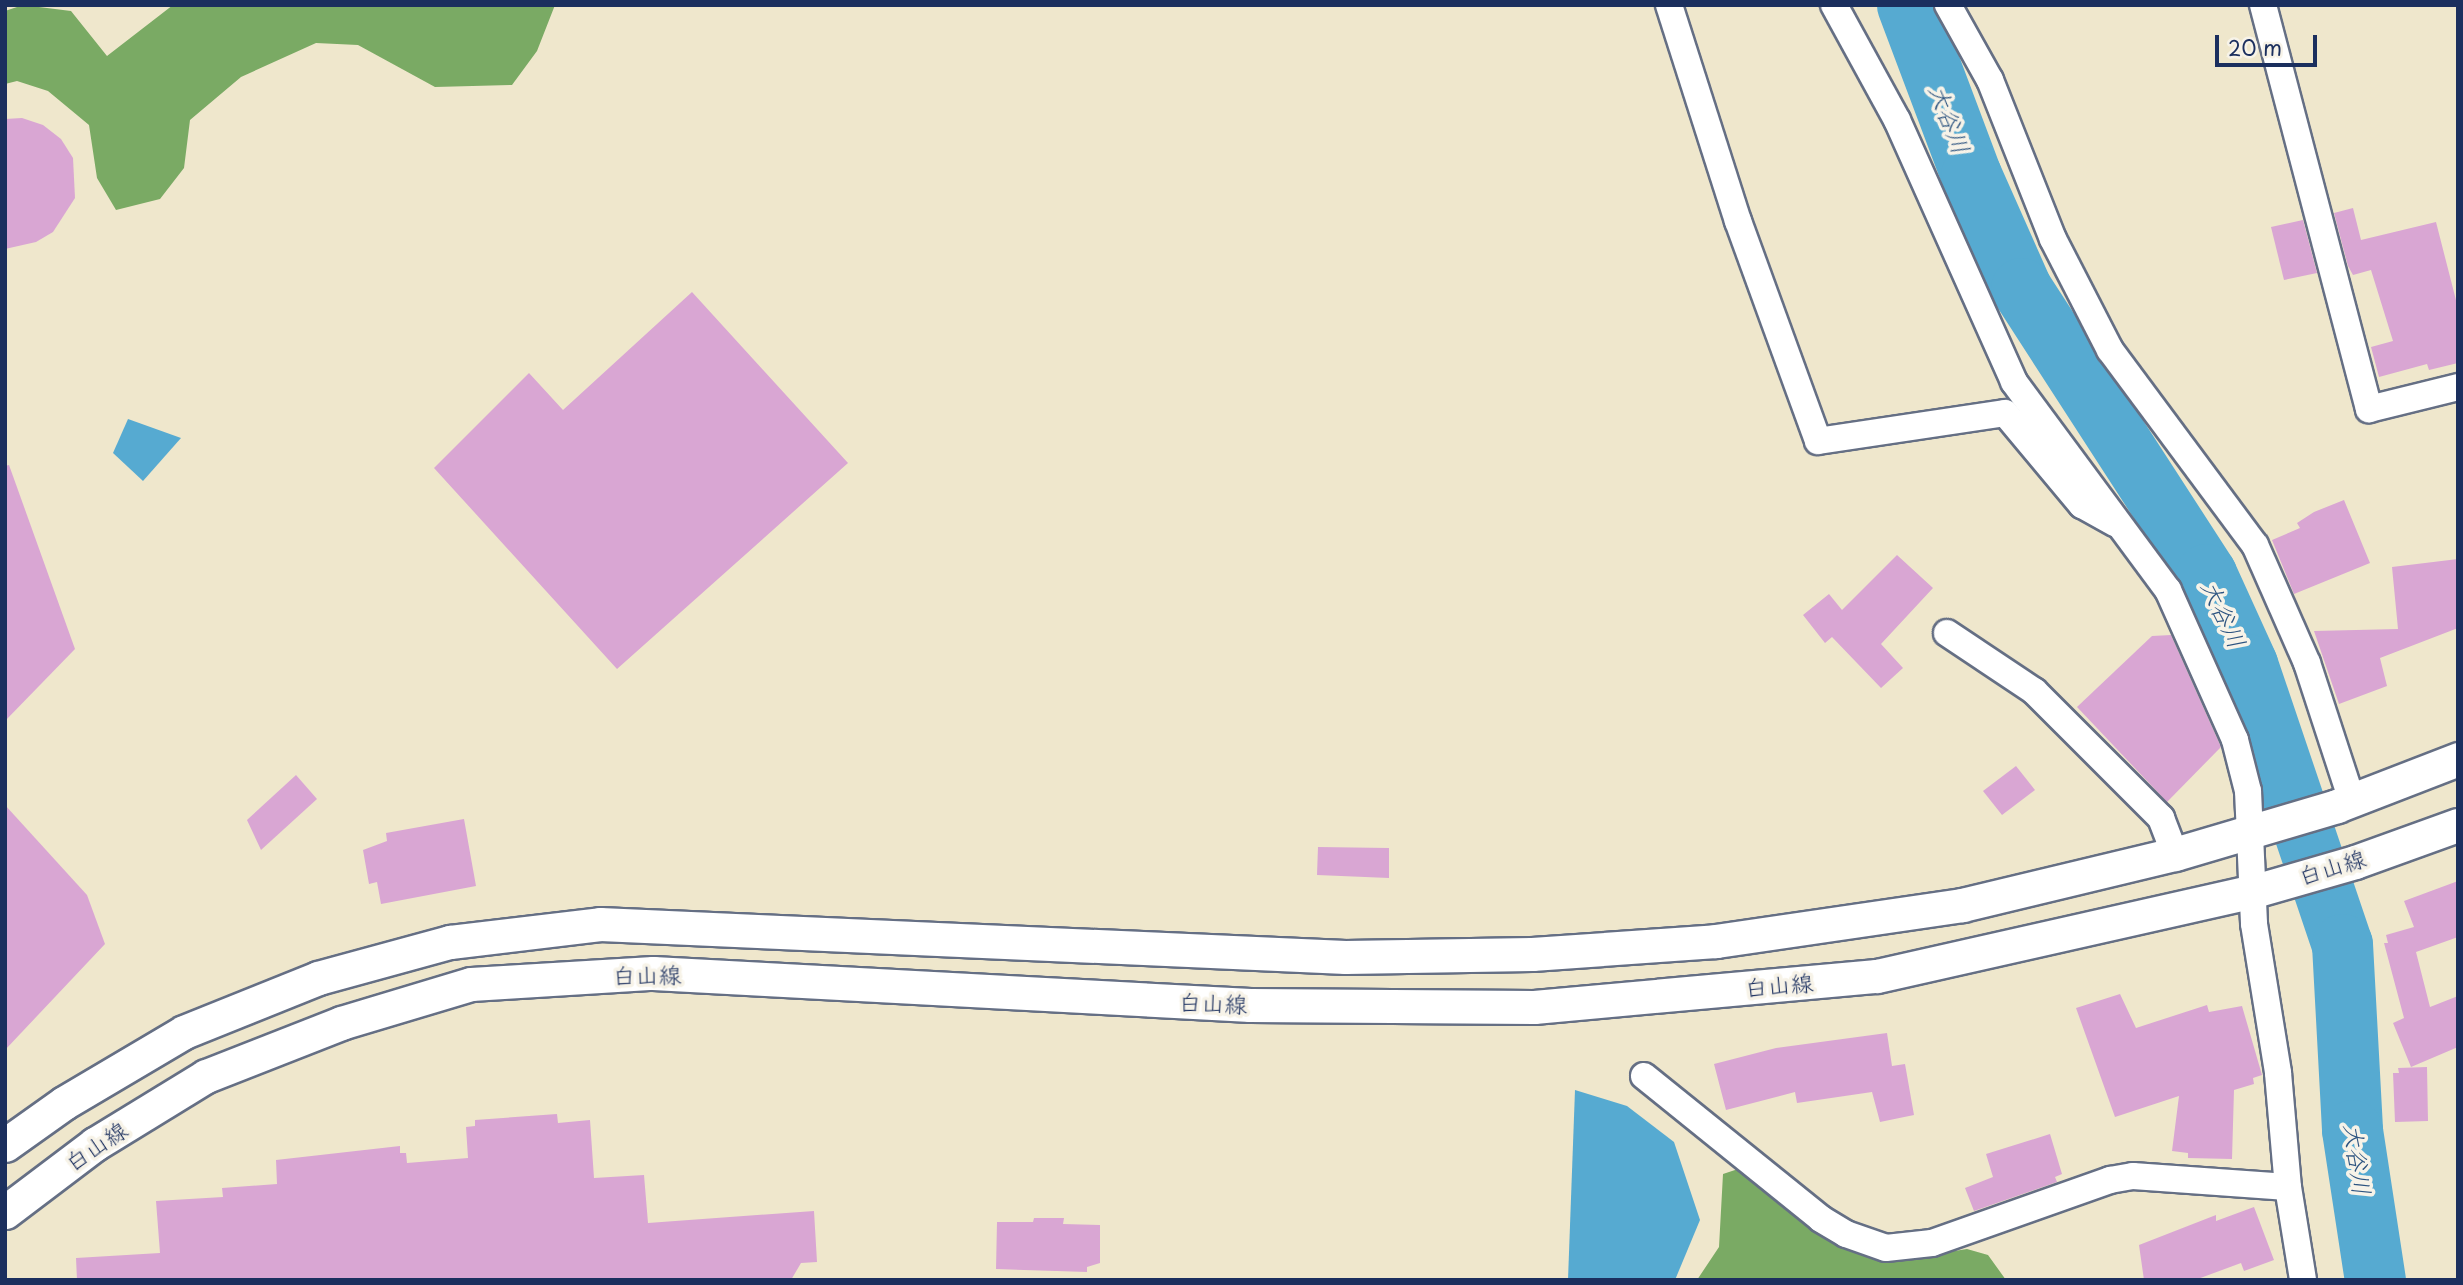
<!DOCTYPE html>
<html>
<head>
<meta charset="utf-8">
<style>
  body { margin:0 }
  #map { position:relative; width:2463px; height:1285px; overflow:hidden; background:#efe7cc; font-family:"Playpen Sans","Klee One",sans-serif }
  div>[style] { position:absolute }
  .forest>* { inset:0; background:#7aaa64 }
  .water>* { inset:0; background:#56aad1 }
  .river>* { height:61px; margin:-30.5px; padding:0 30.5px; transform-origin:30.5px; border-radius:30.5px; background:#56aad1 }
  .building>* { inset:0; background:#d9a6d3 }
  .roads { filter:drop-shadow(2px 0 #656f84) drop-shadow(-2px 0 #656f84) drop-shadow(0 2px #656f84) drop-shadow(0 -2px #656f84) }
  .minor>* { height:26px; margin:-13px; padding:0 13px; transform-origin:13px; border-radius:13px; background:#fff }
  .tertiary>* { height:33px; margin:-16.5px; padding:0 16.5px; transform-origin:16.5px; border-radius:16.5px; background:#fff }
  span { translate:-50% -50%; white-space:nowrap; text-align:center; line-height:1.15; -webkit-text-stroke:7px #f7f3e8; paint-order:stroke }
  .street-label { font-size:23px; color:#1b2f5e }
  .water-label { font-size:24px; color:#2d5480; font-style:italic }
  .frame { position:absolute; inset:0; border:7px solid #1b2f5e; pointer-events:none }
  .scale { position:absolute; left:2215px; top:35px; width:102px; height:32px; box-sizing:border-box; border:4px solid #1b2f5e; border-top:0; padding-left:9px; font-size:21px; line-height:24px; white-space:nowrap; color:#1b2f5e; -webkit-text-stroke:5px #f7f3e8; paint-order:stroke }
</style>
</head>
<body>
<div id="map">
  <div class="forest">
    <div style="clip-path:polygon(23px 5px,71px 11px,107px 56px,173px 5px,555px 5px,537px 51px,512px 85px,435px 87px,358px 45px,316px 43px,241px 77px,190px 120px,184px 168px,160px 199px,116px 210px,97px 178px,89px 125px,48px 91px,17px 81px,5px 84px,5px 11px)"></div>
    <div style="clip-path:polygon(1741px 1168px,1813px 1224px,1867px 1255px,1898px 1260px,1967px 1249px,1988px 1255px,2006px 1280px,1697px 1280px,1719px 1247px,1723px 1174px)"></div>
  </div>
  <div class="water">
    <div style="clip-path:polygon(128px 419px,181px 438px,143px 481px,113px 453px)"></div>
    <div style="clip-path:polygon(1575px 1090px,1627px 1106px,1674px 1142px,1700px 1220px,1675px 1280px,1568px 1280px)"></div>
  </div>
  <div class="river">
    <div style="left:1907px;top:5px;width:182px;rotate:69.4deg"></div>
    <div style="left:1971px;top:175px;width:124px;rotate:66.1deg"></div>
    <div style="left:2021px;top:288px;width:341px;rotate:57.1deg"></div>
    <div style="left:2206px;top:574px;width:99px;rotate:65.5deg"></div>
    <div style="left:2247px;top:664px;width:296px;rotate:71.3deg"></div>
    <div style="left:2342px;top:944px;width:186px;rotate:86.9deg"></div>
    <div style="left:2352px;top:1130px;width:152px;rotate:81.3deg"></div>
  </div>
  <div class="building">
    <div style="clip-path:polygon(22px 118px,43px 125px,61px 139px,73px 158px,75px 198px,53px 232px,36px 242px,5px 249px,5px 119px)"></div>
    <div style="clip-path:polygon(2353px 208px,2361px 240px,2436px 222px,2458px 308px,2458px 363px,2429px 370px,2427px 364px,2379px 377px,2371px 347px,2393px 341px,2371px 270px,2353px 275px,2348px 266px,2334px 213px)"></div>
    <div style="clip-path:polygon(2303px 220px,2317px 273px,2284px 280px,2271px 227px)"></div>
    <div style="clip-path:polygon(692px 292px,848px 463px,617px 669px,434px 468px,529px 373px,563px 410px)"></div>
    <div style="clip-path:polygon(9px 465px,75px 649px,5px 721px,5px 466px)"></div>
    <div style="clip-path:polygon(2344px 500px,2370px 563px,2294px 594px,2272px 540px,2300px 528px,2297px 523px,2314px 512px)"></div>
    <div style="clip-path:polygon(1897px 555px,1933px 588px,1881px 644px,1903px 668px,1881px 688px,1832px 637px,1825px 643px,1803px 615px,1829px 594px,1842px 610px)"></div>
    <div style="clip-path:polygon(2458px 559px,2458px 628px,2380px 658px,2387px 686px,2339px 704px,2314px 631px,2398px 629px,2392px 567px)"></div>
    <div style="clip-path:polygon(2171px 635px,2221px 747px,2167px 802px,2077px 707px,2152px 636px)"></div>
    <div style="clip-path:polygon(2016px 766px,2035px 790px,2002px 815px,1983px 791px)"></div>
    <div style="clip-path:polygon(296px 775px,317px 799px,261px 850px,247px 820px)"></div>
    <div style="clip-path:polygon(5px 805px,87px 895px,105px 944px,5px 1050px)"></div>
    <div style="clip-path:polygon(464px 819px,476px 886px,381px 904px,377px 882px,369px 884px,363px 850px,387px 841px,386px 833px)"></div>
    <div style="clip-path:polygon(1318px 847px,1389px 848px,1389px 878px,1317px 875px)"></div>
    <div style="clip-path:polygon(2458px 881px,2458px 937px,2416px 952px,2430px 1007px,2458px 996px,2458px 1047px,2411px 1067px,2393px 1023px,2404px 1018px,2384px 943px,2388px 943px,2386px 935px,2414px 927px,2404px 901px)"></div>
    <div style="clip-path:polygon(2120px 994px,2136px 1028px,2207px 1005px,2209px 1012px,2242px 1006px,2262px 1075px,2253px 1078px,2254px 1084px,2234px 1090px,2232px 1159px,2188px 1158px,2188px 1153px,2172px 1151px,2179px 1096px,2115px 1117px,2076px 1008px)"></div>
    <div style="clip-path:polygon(1887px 1033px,1892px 1066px,1905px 1064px,1914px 1115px,1880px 1122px,1872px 1092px,1797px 1103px,1795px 1092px,1726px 1110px,1714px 1064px,1776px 1048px)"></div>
    <div style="clip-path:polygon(2427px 1067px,2428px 1121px,2395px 1122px,2393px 1073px,2399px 1073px,2398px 1068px)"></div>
    <div style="clip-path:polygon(557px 1114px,558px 1123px,590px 1120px,594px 1178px,644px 1175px,648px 1223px,814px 1211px,817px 1262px,801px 1263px,791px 1280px,77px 1280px,76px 1258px,160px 1253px,156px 1201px,223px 1197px,222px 1188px,277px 1184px,276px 1160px,400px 1146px,400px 1153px,406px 1153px,407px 1163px,468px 1158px,466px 1127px,475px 1126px,475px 1120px)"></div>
    <div style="clip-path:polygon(2050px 1134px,2062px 1174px,2055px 1177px,2057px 1182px,1974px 1211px,1965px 1188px,1993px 1177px,1986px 1154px)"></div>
    <div style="clip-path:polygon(2254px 1207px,2274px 1260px,2244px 1271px,2241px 1263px,2195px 1280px,2144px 1280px,2139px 1245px,2216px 1215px,2216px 1221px)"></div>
    <div style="clip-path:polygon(1034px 1218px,1064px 1218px,1063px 1224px,1100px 1225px,1100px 1263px,1087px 1267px,1087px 1272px,996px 1269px,997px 1222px,1033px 1222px)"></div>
  </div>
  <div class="roads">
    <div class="minor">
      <div style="left:1669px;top:5px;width:227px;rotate:72.3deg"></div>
      <div style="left:1738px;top:221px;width:234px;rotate:70deg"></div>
      <div style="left:1818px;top:441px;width:189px;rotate:-8.5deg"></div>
      <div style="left:2005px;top:413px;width:120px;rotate:50.1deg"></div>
      <div style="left:2082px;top:505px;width:38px;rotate:29deg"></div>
      <div style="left:1834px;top:5px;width:131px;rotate:61.3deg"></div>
      <div style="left:1897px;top:120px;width:287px;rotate:65.9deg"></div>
      <div style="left:2014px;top:382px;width:259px;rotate:53.5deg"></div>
      <div style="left:2168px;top:590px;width:164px;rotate:65.9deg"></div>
      <div style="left:2235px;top:740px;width:53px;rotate:75.7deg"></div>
      <div style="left:2248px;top:791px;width:133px;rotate:87.4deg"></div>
      <div style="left:2254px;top:924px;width:151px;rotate:80.8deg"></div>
      <div style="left:2278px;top:1073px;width:114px;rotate:85deg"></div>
      <div style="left:2288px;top:1187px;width:94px;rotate:80.8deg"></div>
      <div style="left:1948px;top:5px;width:86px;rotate:60.8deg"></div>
      <div style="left:1990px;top:80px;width:171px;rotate:68.4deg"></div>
      <div style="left:2053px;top:239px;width:125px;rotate:62.8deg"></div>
      <div style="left:2110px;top:350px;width:243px;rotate:53.4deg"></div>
      <div style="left:2255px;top:545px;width:129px;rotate:66.2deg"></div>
      <div style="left:2307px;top:663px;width:145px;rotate:71.9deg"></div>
      <div style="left:2263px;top:5px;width:418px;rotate:75.3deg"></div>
      <div style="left:2369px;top:409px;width:92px;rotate:-13.9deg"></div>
      <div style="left:1947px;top:633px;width:105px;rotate:33.7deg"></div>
      <div style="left:2034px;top:691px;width:180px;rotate:45deg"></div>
      <div style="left:2161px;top:818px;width:39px;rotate:69deg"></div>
      <div style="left:1644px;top:1076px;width:228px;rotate:38.9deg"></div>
      <div style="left:1821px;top:1219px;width:29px;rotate:31deg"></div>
      <div style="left:1846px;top:1234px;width:42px;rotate:19.3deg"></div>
      <div style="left:1886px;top:1248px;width:46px;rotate:-6.2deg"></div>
      <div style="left:1932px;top:1243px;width:189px;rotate:-19.5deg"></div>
      <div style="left:2110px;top:1180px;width:23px;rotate:-10deg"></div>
      <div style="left:2133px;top:1176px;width:155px;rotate:4.1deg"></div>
    </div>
    <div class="tertiary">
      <div style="left:5px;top:1145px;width:72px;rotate:-35.4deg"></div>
      <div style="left:64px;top:1103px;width:139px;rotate:-30.6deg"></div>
      <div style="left:184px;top:1032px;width:144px;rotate:-21.9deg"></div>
      <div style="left:318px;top:978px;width:137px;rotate:-15.3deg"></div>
      <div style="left:450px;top:942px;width:151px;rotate:-6.8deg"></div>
      <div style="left:600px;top:924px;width:746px;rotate:2.54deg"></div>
      <div style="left:1345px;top:957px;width:187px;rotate:-0.9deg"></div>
      <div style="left:1532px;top:954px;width:184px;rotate:-4deg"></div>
      <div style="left:1716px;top:941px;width:249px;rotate:-8.3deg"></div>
      <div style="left:1962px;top:905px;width:219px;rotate:-13.5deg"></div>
      <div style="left:2175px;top:854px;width:169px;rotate:-16.5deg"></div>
      <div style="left:2337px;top:806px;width:130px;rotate:-21.2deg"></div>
      <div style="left:5px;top:1212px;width:113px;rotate:-37.1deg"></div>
      <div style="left:95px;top:1144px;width:130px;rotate:-31.5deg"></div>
      <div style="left:206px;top:1076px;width:145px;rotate:-21.4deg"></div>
      <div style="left:341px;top:1023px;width:136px;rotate:-16.7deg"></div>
      <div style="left:471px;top:984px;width:182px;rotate:-3.5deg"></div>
      <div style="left:653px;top:973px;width:598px;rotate:3.07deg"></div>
      <div style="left:1250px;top:1005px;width:284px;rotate:0.4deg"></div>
      <div style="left:1534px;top:1007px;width:344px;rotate:-5.2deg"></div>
      <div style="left:1877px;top:976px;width:383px;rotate:-12.7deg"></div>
      <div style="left:2251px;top:892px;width:108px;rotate:-16.1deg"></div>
      <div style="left:2355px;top:862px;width:109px;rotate:-19.8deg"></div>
    </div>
  </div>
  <div class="street-label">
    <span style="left:2332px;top:867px;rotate:-17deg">白山線</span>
    <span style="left:647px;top:975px;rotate:-1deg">白山線</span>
    <span style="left:1779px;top:985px;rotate:-5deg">白山線</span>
    <span style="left:1213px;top:1003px;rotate:2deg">白山線</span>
    <span style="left:96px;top:1146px;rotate:-34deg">白山線</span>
  </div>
  <div class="water-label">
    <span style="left:1950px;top:119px;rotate:69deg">大谷川</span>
    <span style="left:2224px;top:614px;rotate:65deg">大谷川</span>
    <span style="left:2358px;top:1159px;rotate:82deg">大谷川</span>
  </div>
  <div class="frame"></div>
  <div class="scale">20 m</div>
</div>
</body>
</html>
